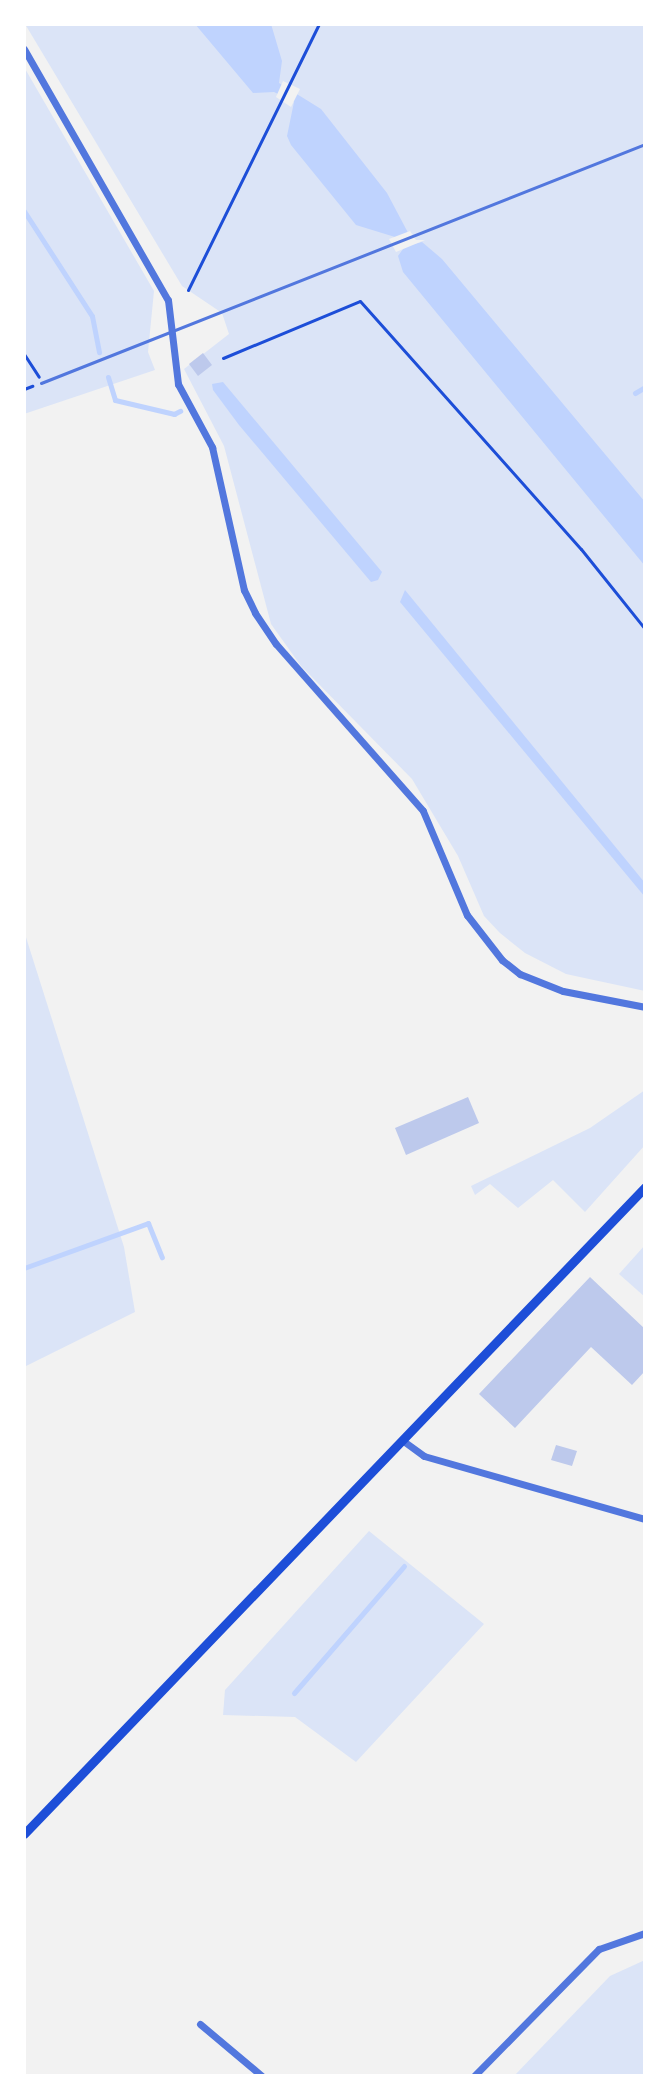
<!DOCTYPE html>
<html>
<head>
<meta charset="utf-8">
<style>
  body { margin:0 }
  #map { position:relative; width:669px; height:2100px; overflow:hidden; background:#f2f2f2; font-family:Merriweather,serif }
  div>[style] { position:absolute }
  .green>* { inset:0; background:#dbe4f7 }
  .water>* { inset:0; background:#bfd3fe }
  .pier>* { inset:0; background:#f2f2f2 }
  .stream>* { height:5px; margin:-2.5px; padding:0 2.5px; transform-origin:2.5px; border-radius:2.5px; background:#bfd3fe }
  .building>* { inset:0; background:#bdc9ec }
  .path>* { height:3px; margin:-1.5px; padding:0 1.5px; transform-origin:1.5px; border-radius:1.5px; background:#1d4ed8 }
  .service>* { height:3px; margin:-1.5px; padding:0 1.5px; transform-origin:1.5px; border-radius:1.5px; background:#5277de }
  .minor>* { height:7px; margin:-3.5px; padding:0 3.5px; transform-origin:3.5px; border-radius:3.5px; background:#5277de }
  .secondary>* { height:9px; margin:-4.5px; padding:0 4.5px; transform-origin:4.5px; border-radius:4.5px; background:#1d4ed8 }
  span { translate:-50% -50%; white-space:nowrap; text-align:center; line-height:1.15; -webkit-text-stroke:8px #fff; paint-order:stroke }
  .frame { position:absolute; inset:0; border:26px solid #fff; pointer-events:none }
</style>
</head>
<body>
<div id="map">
  <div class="green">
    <div style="clip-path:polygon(25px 24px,645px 24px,645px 991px,566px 974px,525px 953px,500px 933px,484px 916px,458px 856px,412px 779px,301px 666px,271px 624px,224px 446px,184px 369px,229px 334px,222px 313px,182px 286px)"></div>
    <div style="clip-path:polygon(24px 67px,154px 291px,148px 352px,155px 370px,24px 414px)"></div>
    <div style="clip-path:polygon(24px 931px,124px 1247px,135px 1312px,24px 1367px)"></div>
    <div style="clip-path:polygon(645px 1090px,645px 1145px,585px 1212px,553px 1180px,518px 1208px,490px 1184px,475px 1195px,471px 1186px,590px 1128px)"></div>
    <div style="clip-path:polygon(645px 1245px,645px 1297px,619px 1274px)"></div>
    <div style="clip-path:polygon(369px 1531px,484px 1624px,356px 1762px,295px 1717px,223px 1715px,225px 1690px)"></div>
    <div style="clip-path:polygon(645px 1960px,645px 2076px,514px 2076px,610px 1976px)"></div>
  </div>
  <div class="water">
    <div style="clip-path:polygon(195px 24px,271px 24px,282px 61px,279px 83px,321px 109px,387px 193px,414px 244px,422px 242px,442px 259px,645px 502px,645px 566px,403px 272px,398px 256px,403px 249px,395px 237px,356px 225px,291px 145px,287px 136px,294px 102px,274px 92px,253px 93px)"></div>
    <div style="clip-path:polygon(223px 382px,382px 572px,378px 580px,371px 582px,239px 425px,213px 390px,212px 384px)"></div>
    <div style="clip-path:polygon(405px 590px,645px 883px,645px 897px,400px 602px)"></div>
  </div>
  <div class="pier">
    <div style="clip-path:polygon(283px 81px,300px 89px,291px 107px,276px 97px)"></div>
    <div style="clip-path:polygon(410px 231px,416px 240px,425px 240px,396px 252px,389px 239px)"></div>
  </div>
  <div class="stream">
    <div style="left:24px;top:211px;width:125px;rotate:57.1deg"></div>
    <div style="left:92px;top:316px;width:37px;rotate:79deg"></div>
    <div style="left:108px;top:377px;width:24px;rotate:73deg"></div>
    <div style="left:115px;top:400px;width:61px;rotate:13.3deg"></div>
    <div style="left:174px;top:414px;width:7px;rotate:-27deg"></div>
    <div style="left:635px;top:393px;width:12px;rotate:-31deg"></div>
    <div style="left:24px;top:1268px;width:132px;rotate:-19.9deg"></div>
    <div style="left:148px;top:1223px;width:37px;rotate:68deg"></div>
    <div style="left:294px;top:1693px;width:168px;rotate:-49.1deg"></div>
  </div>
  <div class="building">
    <div style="clip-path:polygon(203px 353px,212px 365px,198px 376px,189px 364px)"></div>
    <div style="clip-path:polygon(468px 1097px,479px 1123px,406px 1155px,395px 1128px)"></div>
    <div style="clip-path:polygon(590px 1277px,645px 1329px,645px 1371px,632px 1385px,591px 1347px,515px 1428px,479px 1394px)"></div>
    <div style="clip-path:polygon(556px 1445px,577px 1451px,572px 1466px,551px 1460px)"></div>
  </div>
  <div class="path">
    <div style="left:188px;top:290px;width:297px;rotate:-63.8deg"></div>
    <div style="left:24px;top:354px;width:27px;rotate:57deg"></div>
    <div style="left:223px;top:358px;width:148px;rotate:-22.6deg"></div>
    <div style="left:360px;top:301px;width:332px;rotate:48.3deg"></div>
    <div style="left:581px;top:549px;width:102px;rotate:51.3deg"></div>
    <div style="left:24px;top:389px;width:9px;rotate:-21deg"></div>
  </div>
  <div class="service">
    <div style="left:41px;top:383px;width:650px;rotate:-21.59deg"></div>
  </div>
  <div class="minor">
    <div style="left:24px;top:49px;width:289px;rotate:60.2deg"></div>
    <div style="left:168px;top:300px;width:85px;rotate:83.2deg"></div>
    <div style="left:178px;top:384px;width:72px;rotate:61.6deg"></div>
    <div style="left:212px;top:447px;width:147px;rotate:77.4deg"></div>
    <div style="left:244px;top:590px;width:25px;rotate:64deg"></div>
    <div style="left:255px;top:613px;width:37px;rotate:56deg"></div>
    <div style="left:276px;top:644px;width:222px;rotate:48.6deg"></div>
    <div style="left:423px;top:811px;width:113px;rotate:67.1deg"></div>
    <div style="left:467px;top:915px;width:57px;rotate:52.1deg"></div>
    <div style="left:502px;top:960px;width:23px;rotate:38deg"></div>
    <div style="left:520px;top:974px;width:46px;rotate:21.6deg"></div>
    <div style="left:563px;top:991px;width:84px;rotate:11deg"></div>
    <div style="left:402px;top:1440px;width:27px;rotate:36deg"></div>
    <div style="left:424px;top:1456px;width:230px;rotate:15.9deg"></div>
    <div style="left:200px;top:2024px;width:81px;rotate:40deg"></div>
    <div style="left:474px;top:2076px;width:178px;rotate:-45.5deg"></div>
    <div style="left:599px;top:1949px;width:49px;rotate:-19.2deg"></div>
  </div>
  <div class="secondary">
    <div style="left:24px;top:1834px;width:897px;rotate:-46.17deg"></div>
  </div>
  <div class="frame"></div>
</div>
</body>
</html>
